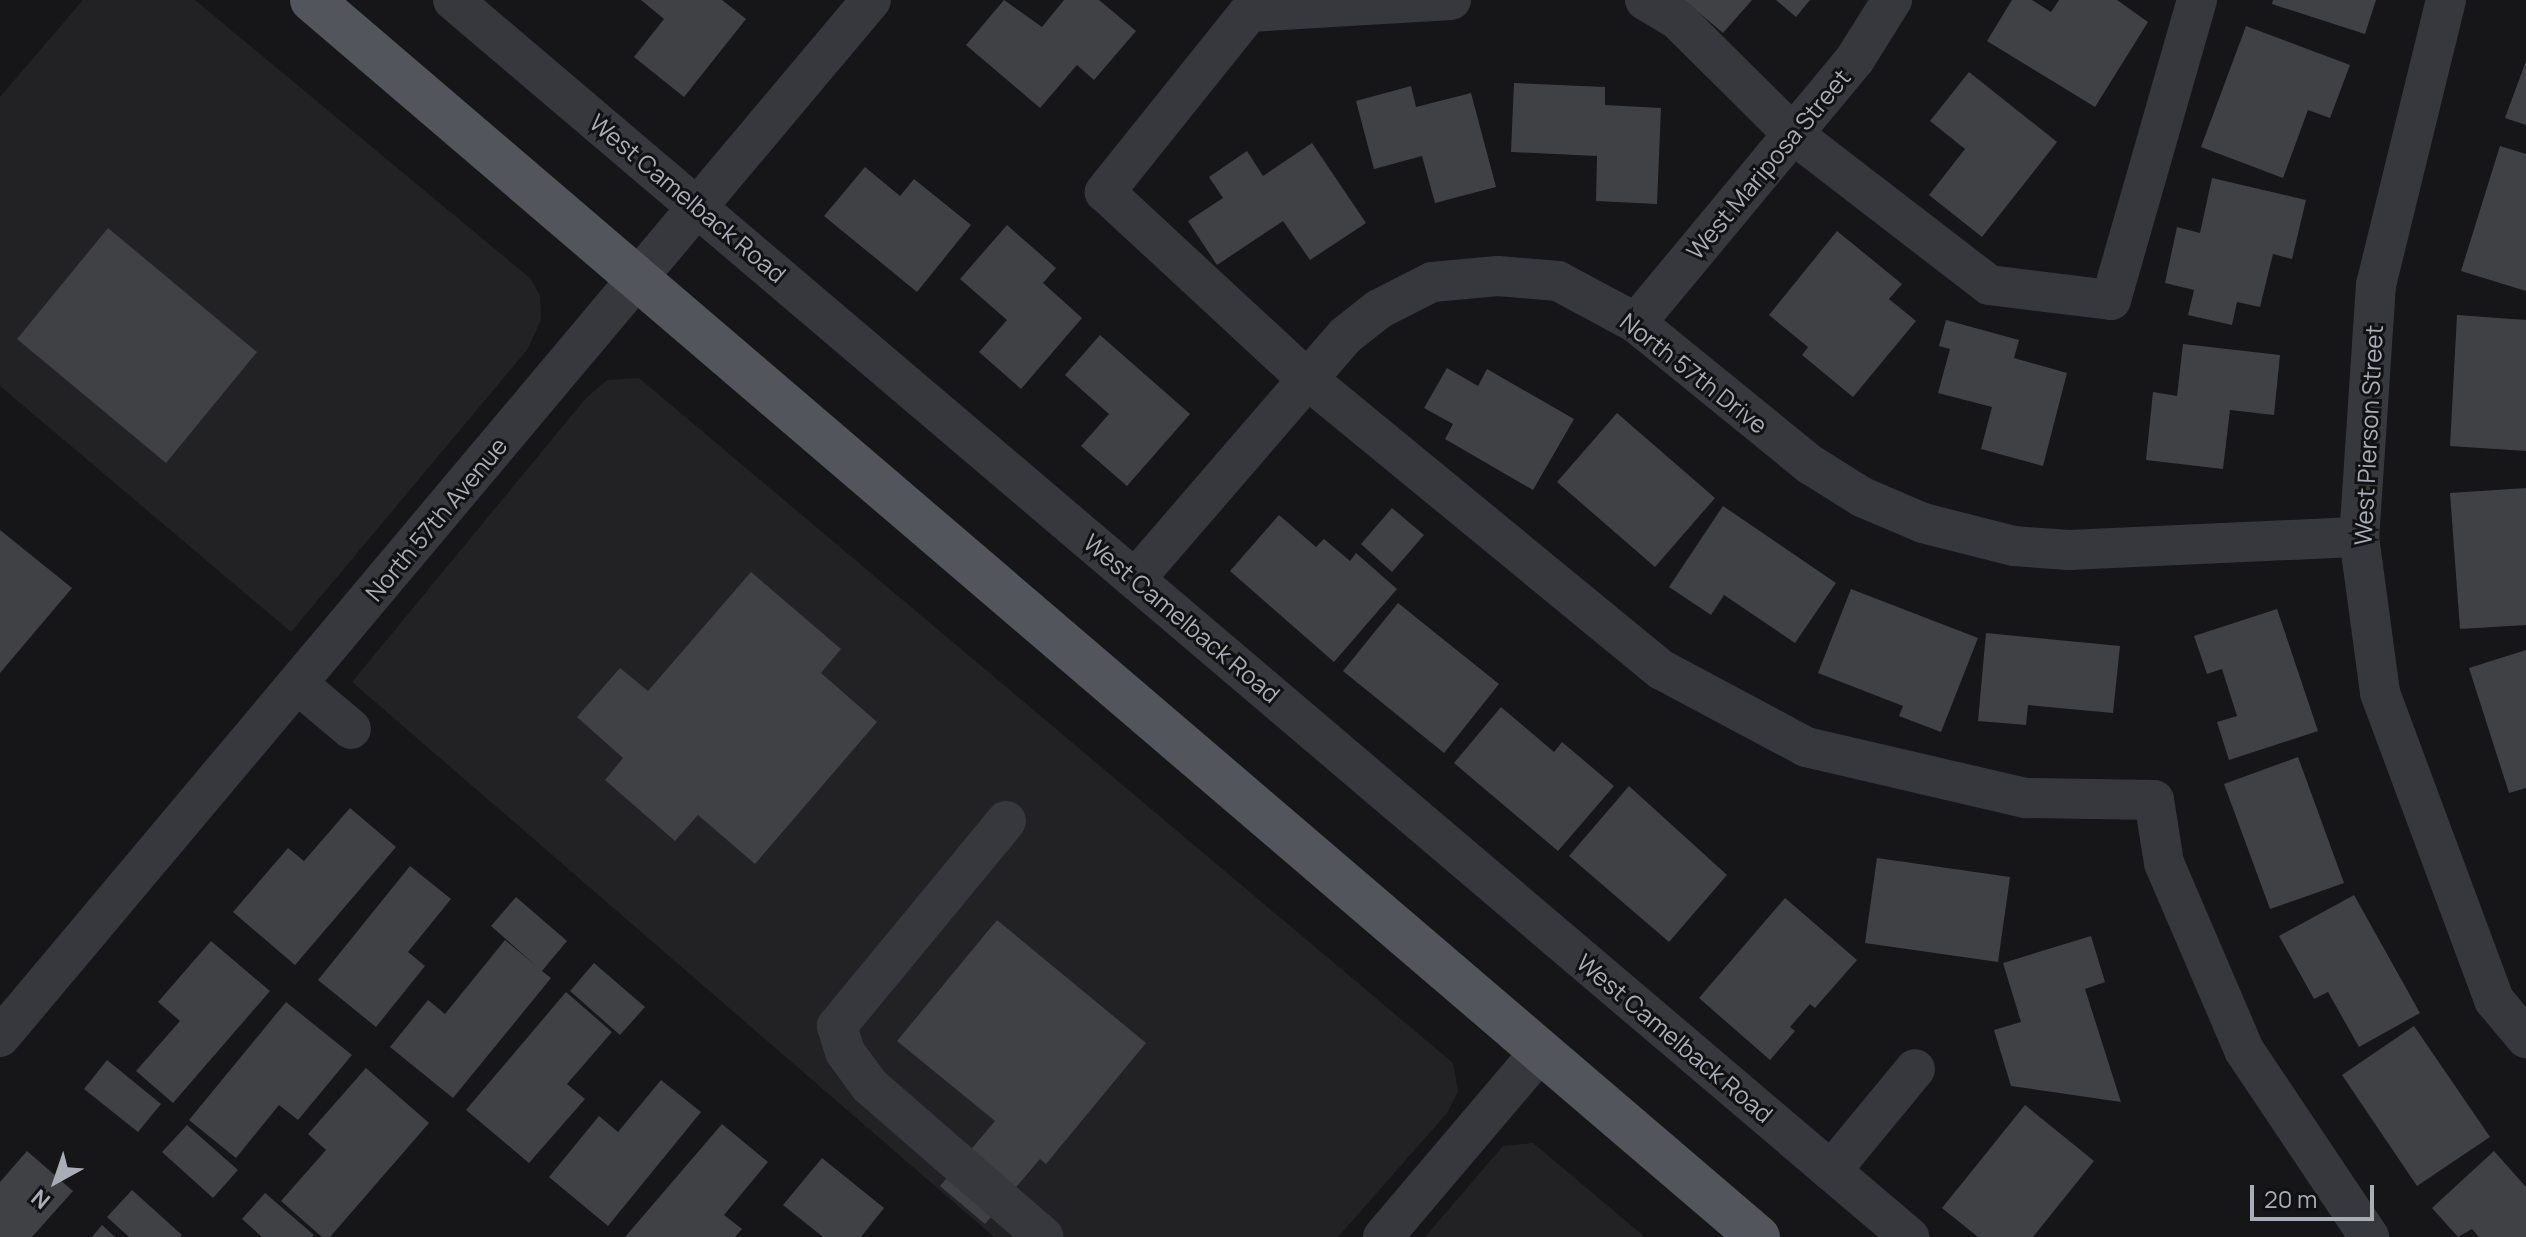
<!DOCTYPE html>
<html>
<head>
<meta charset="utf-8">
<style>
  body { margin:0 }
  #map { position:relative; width:2526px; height:1237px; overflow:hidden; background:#161618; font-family:Manrope,sans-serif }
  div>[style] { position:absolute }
  .built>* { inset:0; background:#222225 }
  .building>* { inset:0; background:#404145 }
  .minor>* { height:40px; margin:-20px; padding:0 20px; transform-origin:20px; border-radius:20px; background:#37383d }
  .major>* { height:44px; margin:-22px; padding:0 22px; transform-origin:22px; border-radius:22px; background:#53555c }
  span { translate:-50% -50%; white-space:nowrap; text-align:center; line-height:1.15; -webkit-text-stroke:6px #111113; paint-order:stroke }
  .street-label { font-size:24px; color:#a8adb8 }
  .north { position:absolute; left:16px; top:1141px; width:80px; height:80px; -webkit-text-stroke:6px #111113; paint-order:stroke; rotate:220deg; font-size:22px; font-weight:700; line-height:32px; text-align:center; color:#a8adb8 }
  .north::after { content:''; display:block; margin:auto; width:28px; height:36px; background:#a8adb8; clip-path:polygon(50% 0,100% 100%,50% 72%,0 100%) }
  .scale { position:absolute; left:2250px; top:1185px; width:124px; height:36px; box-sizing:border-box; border:4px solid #a8adb8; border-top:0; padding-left:10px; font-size:24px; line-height:28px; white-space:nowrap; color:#a8adb8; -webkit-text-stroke:6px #111113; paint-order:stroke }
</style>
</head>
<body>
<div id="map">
  <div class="built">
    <div style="clip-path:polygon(83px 0,195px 0,531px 279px,540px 296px,541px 320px,527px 350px,291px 632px,0 386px,0 97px)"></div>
    <div style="clip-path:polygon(639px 378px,1453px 1063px,1458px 1092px,1447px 1113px,1338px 1237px,994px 1237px,352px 682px,586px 398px,607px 380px)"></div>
    <div style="clip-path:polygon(1533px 1143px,1645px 1237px,1425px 1237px,1503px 1146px)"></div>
  </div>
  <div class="building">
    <div style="clip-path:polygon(641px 0,722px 0,746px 19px,684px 97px,634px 57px,664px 19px)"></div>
    <div style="clip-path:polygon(1004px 0,1042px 27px,1064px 0,1099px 0,1136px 31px,1094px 80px,1077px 65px,1040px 108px,966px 45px)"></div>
    <div style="clip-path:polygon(1684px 0,1752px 0,1723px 33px)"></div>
    <div style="clip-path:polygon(1776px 0,1810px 0,1796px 17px)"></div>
    <div style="clip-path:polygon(2012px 0,2032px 0,2051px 12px,2059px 0,2117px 0,2148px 22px,2095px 107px,1987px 41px)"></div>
    <div style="clip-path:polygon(2273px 0,2376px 0,2365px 34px,2272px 4px)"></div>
    <div style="clip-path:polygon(2246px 26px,2350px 65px,2330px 118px,2308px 110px,2283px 178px,2201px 147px)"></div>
    <div style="clip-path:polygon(2526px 61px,2526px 125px,2505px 118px)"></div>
    <div style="clip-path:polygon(1969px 72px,2057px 142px,1982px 237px,1929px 195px,1965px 149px,1930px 121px)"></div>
    <div style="clip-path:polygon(1514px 83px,1605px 87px,1605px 105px,1661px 108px,1657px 204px,1596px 201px,1597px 156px,1511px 152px)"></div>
    <div style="clip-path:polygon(1411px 86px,1416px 107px,1471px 93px,1496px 187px,1435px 203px,1422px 156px,1374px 169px,1356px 101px)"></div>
    <div style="clip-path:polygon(1312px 143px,1366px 223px,1310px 260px,1283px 221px,1217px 265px,1188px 221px,1223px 198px,1209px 177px,1247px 151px,1263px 176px)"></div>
    <div style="clip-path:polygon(2500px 146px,2526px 154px,2526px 291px,2461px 271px)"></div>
    <div style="clip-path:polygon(865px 167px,900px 196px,914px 179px,971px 225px,917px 292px,824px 216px)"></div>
    <div style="clip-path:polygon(2212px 178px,2306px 200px,2292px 259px,2273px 254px,2260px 307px,2237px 302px,2232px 325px,2188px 315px,2194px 290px,2165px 283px,2177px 227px,2200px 233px)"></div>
    <div style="clip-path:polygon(1007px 225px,1056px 268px,1043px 283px,1082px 318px,1021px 389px,979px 352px,1007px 320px,960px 279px)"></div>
    <div style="clip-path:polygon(108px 228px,257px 352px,166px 463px,17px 339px)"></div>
    <div style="clip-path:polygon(1837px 231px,1902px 284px,1889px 299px,1916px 321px,1853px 397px,1802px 355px,1808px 347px,1769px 315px)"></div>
    <div style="clip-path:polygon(2457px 315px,2526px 320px,2526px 451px,2450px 446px)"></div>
    <div style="clip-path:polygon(1946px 320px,2019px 340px,2014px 358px,2067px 373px,2043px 466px,1981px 449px,1992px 407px,1938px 393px,1950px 349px,1939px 346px)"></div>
    <div style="clip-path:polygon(1100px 335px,1190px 414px,1127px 486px,1081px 446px,1109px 414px,1065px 375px)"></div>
    <div style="clip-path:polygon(2183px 344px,2280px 355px,2274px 415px,2230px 410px,2223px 469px,2146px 460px,2153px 392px,2177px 396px)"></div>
    <div style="clip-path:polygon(1447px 368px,1478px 386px,1487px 369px,1574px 419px,1533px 490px,1445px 439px,1453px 424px,1424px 408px)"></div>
    <div style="clip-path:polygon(1617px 413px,1715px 498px,1655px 567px,1557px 482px)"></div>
    <div style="clip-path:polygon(2526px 488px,2526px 625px,2460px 629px,2450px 493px)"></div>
    <div style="clip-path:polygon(1723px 506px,1836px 583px,1795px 643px,1724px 595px,1711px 615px,1669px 587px)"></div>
    <div style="clip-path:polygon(1392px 508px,1424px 535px,1392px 572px,1361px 544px)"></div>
    <div style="clip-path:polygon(1279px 515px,1316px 547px,1324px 539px,1350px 561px,1356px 553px,1397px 589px,1334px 662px,1230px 571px)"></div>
    <div style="clip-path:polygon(0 530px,72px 588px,0 673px)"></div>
    <div style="clip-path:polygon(751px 572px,841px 649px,821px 673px,877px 722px,755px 864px,698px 815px,675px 841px,605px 780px,623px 758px,577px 717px,620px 668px,648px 691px)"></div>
    <div style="clip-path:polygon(1851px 589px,1978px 638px,1941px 732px,1899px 716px,1903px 706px,1818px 673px)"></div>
    <div style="clip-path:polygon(1398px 603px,1499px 684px,1444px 753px,1343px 671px)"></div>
    <div style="clip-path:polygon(2277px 609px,2318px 731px,2229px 760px,2217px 722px,2237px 716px,2222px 669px,2207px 674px,2194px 636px)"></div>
    <div style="clip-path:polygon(1986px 633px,2120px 646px,2113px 713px,2028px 705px,2026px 725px,1978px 721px)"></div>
    <div style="clip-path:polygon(2526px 650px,2526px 788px,2509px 793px,2469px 668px)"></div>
    <div style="clip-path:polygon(1501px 707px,1554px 752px,1562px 742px,1614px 786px,1558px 851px,1454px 763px)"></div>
    <div style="clip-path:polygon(2298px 757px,2344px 883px,2270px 909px,2224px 784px)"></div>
    <div style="clip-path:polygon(1629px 786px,1727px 875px,1669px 942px,1569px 856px)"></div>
    <div style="clip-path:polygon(350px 808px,396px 847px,295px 965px,233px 912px,288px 848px,304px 861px)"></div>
    <div style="clip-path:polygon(1877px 858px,2010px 877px,1998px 962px,1865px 943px)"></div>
    <div style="clip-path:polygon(410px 866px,451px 899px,408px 952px,425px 966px,376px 1027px,318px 980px)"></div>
    <div style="clip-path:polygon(2354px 895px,2420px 1013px,2359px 1047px,2328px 992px,2314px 999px,2279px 936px)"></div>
    <div style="clip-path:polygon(516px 897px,567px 941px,542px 971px,551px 978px,453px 1098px,390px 1047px,428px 1000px,445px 1014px,505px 940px,535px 965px,491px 926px)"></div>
    <div style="clip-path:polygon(1785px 898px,1857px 960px,1815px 1008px,1810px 1004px,1790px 1027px,1795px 1031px,1770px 1060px,1699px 998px)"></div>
    <div style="clip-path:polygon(997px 920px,1146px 1043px,1046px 1164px,1040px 1159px,985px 1224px,940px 1186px,995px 1121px,897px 1041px)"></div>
    <div style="clip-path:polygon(2091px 936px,2105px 982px,2085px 989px,2121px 1102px,2011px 1086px,1994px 1030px,2021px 1022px,2003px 963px)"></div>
    <div style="clip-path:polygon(211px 941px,270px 991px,173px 1103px,136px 1071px,180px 1021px,158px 1002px)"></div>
    <div style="clip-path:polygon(594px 963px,645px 1007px,620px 1035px,570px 991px)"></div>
    <div style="clip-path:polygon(566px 992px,612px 1032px,567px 1084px,585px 1099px,529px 1163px,466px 1110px)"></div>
    <div style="clip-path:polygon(286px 1002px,352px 1055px,298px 1120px,279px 1105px,236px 1158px,189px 1120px)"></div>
    <div style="clip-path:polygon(2414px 1026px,2490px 1137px,2417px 1186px,2342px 1075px)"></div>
    <div style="clip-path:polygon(107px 1060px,161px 1104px,138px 1132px,84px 1089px)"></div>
    <div style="clip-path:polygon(366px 1068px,429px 1123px,330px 1237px,322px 1237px,281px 1201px,326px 1150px,308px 1134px)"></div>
    <div style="clip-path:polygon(661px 1080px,701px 1112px,608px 1226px,549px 1177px,599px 1116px,618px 1132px)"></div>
    <div style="clip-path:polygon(2025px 1105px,2094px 1161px,2033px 1237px,1978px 1237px,1942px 1208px)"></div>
    <div style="clip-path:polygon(722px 1124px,768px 1162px,724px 1215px,742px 1229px,735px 1237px,625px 1237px)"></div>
    <div style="clip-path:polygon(187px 1125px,238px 1170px,213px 1198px,162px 1152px)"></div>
    <div style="clip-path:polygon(27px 1151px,73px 1191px,32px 1237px,0 1237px,0 1182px)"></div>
    <div style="clip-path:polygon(2494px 1151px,2526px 1187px,2526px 1237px,2479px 1237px,2472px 1229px,2458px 1237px,2432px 1208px)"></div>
    <div style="clip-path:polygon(822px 1158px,884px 1208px,861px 1237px,823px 1237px,783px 1205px)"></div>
    <div style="clip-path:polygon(132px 1190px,182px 1235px,180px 1237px,129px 1237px,107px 1217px)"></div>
    <div style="clip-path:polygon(265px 1193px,314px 1235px,312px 1237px,262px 1237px,242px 1219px)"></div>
    <div style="clip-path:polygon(102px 1225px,115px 1237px,92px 1237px)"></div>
  </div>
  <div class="minor">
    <div style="left:453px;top:0;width:1911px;rotate:40.35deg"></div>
    <div style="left:1451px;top:0;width:202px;rotate:176.6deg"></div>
    <div style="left:1249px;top:12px;width:231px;rotate:128.7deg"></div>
    <div style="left:1105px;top:192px;width:274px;rotate:42.8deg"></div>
    <div style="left:1306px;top:378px;width:460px;rotate:39.4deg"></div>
    <div style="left:1662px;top:670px;width:163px;rotate:28.1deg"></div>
    <div style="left:1806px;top:747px;width:226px;rotate:13.1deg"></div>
    <div style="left:2026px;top:798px;width:128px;rotate:0.9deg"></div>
    <div style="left:2154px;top:800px;width:64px;rotate:81deg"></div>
    <div style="left:2164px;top:863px;width:203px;rotate:66.8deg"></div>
    <div style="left:2244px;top:1050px;width:225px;rotate:56.2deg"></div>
    <div style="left:1645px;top:0;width:37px;rotate:31deg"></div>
    <div style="left:1677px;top:19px;width:163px;rotate:44.8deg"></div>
    <div style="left:1793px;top:134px;width:247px;rotate:37.6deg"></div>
    <div style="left:1989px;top:285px;width:123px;rotate:7deg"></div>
    <div style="left:2111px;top:300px;width:312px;rotate:-74deg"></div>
    <div style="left:2446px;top:0;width:292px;rotate:103.8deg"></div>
    <div style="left:2376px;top:284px;width:254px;rotate:93.8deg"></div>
    <div style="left:2359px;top:537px;width:157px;rotate:82.3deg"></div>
    <div style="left:2380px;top:693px;width:327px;rotate:69.6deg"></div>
    <div style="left:2494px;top:1000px;width:50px;rotate:49.9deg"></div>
    <div style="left:1636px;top:323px;width:343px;rotate:-50.3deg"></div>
    <div style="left:1855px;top:59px;width:70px;rotate:-57.9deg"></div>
    <div style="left:1136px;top:578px;width:321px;rotate:-49.2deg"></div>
    <div style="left:1346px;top:335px;width:42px;rotate:-38.2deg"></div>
    <div style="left:1379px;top:309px;width:59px;rotate:-27deg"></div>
    <div style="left:1432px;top:282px;width:66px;rotate:-5.2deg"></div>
    <div style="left:1498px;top:276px;width:60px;rotate:4.8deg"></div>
    <div style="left:1558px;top:281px;width:89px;rotate:28.3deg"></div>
    <div style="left:1636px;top:323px;width:225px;rotate:39.1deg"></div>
    <div style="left:1811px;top:465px;width:60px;rotate:32.1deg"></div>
    <div style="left:1862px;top:497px;width:66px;rotate:23.1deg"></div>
    <div style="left:1923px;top:523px;width:94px;rotate:14.2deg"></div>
    <div style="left:2014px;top:546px;width:55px;rotate:4.2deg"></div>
    <div style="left:2069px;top:550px;width:290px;rotate:-2.6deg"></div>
    <div style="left:299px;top:685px;width:68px;rotate:40.2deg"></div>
    <div style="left:1006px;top:821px;width:266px;rotate:129.5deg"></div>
    <div style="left:837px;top:1026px;width:27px;rotate:73deg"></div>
    <div style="left:845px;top:1052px;width:42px;rotate:53.7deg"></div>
    <div style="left:870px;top:1086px;width:230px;rotate:41deg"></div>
    <div style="left:0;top:1037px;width:1354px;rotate:-49.97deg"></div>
    <div style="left:1831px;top:1171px;width:132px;rotate:-50.5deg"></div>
    <div style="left:1383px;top:1237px;width:243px;rotate:-49.7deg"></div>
  </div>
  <div class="major">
    <div style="left:312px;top:0;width:1903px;rotate:40.55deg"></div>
  </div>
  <div class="street-label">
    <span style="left:1768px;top:164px;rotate:-50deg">West Mariposa Street</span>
    <span style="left:688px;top:198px;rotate:40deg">West Camelback Road</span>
    <span style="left:1694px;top:373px;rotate:38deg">North 57th Drive</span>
    <span style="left:2368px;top:435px;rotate:-87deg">West Pierson Street</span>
    <span style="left:436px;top:519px;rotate:-50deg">North 57th Avenue</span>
    <span style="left:1182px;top:618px;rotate:40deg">West Camelback Road</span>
    <span style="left:1675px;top:1038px;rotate:40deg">West Camelback Road</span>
  </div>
  <div class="north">N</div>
  <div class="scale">20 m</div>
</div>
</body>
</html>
